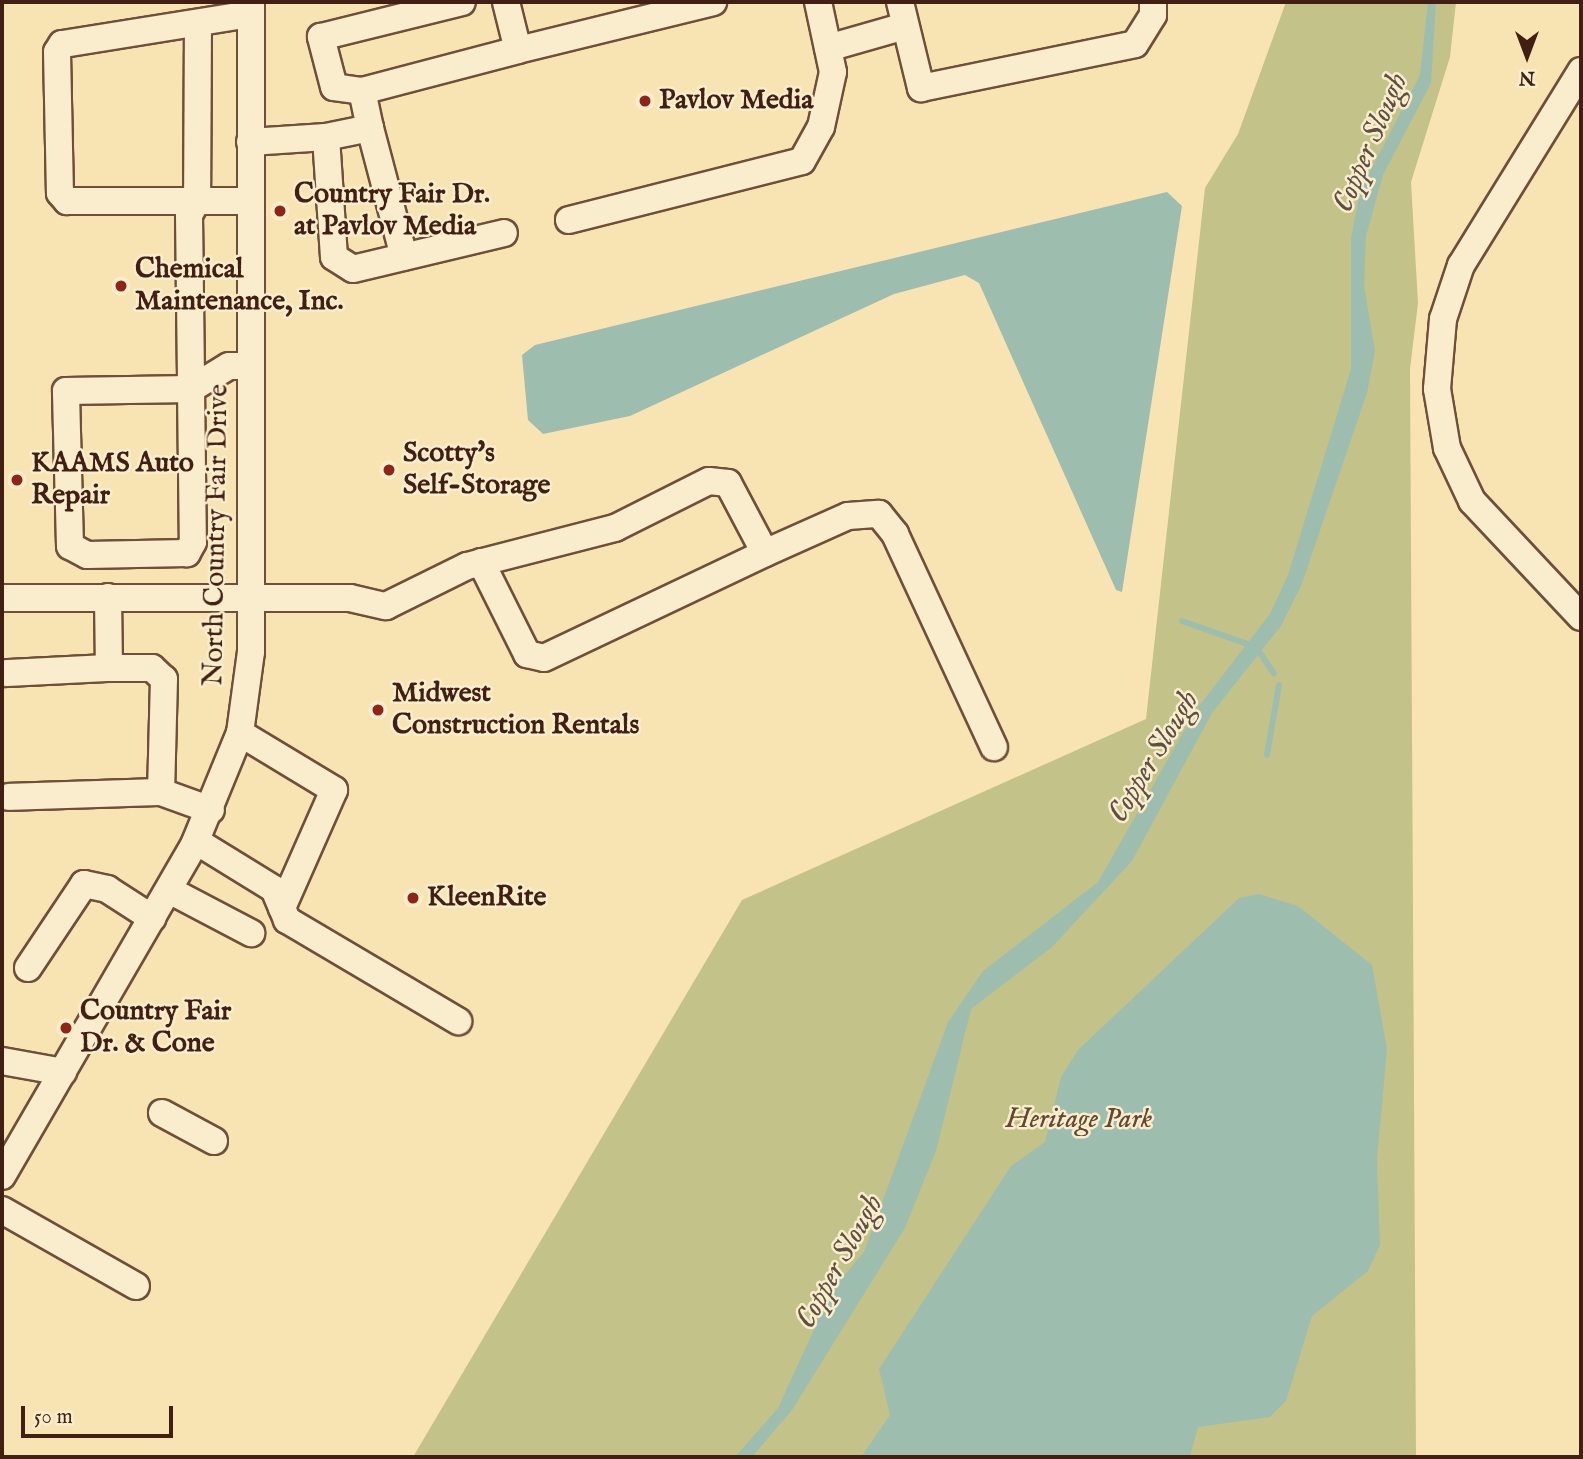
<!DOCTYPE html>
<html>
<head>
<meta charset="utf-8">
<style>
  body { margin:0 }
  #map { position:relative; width:1583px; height:1459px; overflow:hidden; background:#f7e4b2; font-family:"IM FELL English",serif }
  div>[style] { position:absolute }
  .green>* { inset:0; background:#c3c288 }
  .water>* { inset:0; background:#9dbeae }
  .stream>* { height:6px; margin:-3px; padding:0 3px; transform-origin:3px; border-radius:3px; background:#9dbeae }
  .roads { filter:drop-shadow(2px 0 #6e503a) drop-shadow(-2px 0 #6e503a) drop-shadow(0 2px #6e503a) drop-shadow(0 -2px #6e503a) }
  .minor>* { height:26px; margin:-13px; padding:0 13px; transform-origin:13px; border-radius:13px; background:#faedcd }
  .dots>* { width:19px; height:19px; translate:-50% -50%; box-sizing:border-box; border:4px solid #faedcd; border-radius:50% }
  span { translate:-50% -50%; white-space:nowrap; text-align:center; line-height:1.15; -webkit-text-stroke:5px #faedcd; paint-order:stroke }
  .poi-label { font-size:28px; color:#411f12; font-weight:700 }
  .left { translate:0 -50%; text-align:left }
  .street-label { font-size:28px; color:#411f12 }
  .park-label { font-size:28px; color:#624830; font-style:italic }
  .water-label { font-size:30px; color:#5d4f41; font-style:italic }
  .frame { position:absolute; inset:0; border:4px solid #411f12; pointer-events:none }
  .north { position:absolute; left:1492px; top:21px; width:70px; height:70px; -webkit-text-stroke:5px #faedcd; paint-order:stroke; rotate:180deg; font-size:19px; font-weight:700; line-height:28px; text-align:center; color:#411f12 }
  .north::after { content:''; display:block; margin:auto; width:24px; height:32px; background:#411f12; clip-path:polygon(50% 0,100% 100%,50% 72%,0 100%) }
  .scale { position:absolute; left:21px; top:1406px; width:152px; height:32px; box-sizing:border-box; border:4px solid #411f12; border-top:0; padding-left:9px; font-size:21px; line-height:24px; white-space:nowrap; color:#411f12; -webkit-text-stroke:5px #faedcd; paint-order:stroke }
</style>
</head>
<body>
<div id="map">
  <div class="green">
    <div style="clip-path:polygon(1286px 2px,1456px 2px,1450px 57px,1411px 182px,1418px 303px,1410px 369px,1416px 1457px,413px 1457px,742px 900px,1146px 719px,1205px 188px,1238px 134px)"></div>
  </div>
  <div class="water">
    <div style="clip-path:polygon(1428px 2px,1436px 2px,1431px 83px,1383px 175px,1366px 236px,1364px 285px,1375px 351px,1367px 393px,1301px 586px,1281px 626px,1212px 713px,1132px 861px,1052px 947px,971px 1009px,936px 1151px,905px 1228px,792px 1410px,752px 1457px,735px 1457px,778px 1408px,832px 1290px,864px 1252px,948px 1022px,983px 971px,1098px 882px,1196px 710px,1270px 614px,1288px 575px,1351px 369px,1351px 238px,1360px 191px,1420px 75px)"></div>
    <div style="clip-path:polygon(1167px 192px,1182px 206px,1122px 592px,1116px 590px,979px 283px,965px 275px,894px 294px,630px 416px,543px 434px,528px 420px,522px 355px,535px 345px)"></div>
    <div style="clip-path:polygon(1259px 894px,1298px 906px,1372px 965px,1387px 1049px,1377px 1159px,1380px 1245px,1368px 1271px,1312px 1316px,1286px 1401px,1270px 1417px,1198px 1427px,1190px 1457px,861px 1457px,890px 1415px,879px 1369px,1011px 1166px,1045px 1142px,1061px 1077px,1078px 1050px,1239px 898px)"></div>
  </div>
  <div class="stream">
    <div style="left:1182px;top:621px;width:78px;rotate:19.4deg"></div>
    <div style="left:1256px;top:647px;width:32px;rotate:56deg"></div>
    <div style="left:1267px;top:755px;width:71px;rotate:-80.3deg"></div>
  </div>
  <div class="roads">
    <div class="minor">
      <div style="left:506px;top:2px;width:49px;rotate:76deg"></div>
      <div style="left:518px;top:50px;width:201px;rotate:-13.8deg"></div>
      <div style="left:900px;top:2px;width:89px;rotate:76.3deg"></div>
      <div style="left:921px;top:88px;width:218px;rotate:-11.6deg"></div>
      <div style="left:1135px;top:44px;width:34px;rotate:-58deg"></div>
      <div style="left:1153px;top:15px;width:13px;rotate:-90deg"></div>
      <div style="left:250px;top:14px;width:190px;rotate:170.9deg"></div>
      <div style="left:62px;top:44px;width:9px;rotate:122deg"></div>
      <div style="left:57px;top:52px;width:141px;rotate:88.8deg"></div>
      <div style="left:60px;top:193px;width:11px;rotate:49deg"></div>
      <div style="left:67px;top:201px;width:184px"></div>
      <div style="left:198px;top:23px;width:178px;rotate:90.3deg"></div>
      <div style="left:197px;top:201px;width:16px;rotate:120deg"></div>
      <div style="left:189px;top:215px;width:174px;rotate:89.3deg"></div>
      <div style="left:191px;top:389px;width:153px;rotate:89.3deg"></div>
      <div style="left:193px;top:542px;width:13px;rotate:119deg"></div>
      <div style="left:187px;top:553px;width:100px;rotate:178.9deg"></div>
      <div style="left:87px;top:555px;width:19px;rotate:-152deg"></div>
      <div style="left:70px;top:546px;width:155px;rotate:-91.5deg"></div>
      <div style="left:66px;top:391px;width:125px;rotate:-0.9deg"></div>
      <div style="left:191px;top:389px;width:44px;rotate:-31.2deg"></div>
      <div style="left:229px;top:366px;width:22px"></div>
      <div style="left:828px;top:48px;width:80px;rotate:-15.9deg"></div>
      <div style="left:1581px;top:71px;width:228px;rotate:121.7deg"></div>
      <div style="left:1461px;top:265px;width:57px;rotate:108.4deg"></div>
      <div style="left:1443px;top:319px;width:70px;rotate:94.9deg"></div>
      <div style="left:1437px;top:389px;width:60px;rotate:80.4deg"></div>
      <div style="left:1447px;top:448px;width:59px;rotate:64.7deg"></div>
      <div style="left:1472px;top:501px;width:159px;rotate:46.8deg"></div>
      <div style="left:362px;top:91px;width:161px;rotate:-14.7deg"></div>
      <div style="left:370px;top:128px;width:38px;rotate:-102deg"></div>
      <div style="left:362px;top:91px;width:28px;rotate:-172deg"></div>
      <div style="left:334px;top:87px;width:52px;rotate:-104.6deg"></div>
      <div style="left:321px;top:37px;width:145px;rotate:-13.9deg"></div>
      <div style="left:326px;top:137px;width:45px;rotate:-11.6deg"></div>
      <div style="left:370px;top:128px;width:133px;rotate:75.2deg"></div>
      <div style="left:250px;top:142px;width:76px;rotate:-3.8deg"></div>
      <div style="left:326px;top:137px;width:120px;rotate:86.2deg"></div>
      <div style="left:334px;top:257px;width:22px;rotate:32deg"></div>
      <div style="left:353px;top:269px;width:155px;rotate:-13.4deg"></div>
      <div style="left:569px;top:220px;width:240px;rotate:-14.2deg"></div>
      <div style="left:802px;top:161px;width:39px;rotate:-61deg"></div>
      <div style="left:821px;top:127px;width:56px;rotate:-77.7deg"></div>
      <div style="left:833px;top:72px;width:72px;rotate:-102.1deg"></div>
      <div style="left:481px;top:562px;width:103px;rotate:63.4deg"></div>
      <div style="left:527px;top:654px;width:17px;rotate:13deg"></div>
      <div style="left:544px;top:658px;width:245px;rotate:-25.4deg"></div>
      <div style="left:108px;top:597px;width:71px;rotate:89.2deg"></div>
      <div style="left:109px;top:668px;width:43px"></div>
      <div style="left:152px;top:668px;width:16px;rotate:43deg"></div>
      <div style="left:164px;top:679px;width:113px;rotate:91.5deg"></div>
      <div style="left:161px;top:792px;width:53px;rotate:19.8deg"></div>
      <div style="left:2px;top:598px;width:348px"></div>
      <div style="left:350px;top:598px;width:37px;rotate:13deg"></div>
      <div style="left:386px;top:606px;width:90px;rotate:-26.3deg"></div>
      <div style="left:467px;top:566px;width:153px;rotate:-14.4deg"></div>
      <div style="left:615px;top:528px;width:105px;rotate:-26.6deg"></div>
      <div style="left:709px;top:481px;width:19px;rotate:6deg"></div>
      <div style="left:728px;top:483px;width:79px;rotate:62.1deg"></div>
      <div style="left:765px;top:553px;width:91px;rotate:-24deg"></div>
      <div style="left:848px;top:516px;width:31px;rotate:-4deg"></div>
      <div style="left:879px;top:514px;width:26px;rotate:51deg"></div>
      <div style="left:895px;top:534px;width:235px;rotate:65.1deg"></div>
      <div style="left:6px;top:673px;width:103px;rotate:-2.8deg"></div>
      <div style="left:240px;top:733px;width:110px;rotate:31.2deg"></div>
      <div style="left:334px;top:790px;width:129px;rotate:113.8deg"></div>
      <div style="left:9px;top:797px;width:152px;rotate:-1.9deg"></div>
      <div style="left:196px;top:841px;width:92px;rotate:31.6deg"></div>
      <div style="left:274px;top:889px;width:34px;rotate:67deg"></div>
      <div style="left:287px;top:920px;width:199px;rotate:30.6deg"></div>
      <div style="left:169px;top:890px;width:93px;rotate:27.7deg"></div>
      <div style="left:28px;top:968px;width:101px;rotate:-56.3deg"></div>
      <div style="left:84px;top:884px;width:24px;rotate:12deg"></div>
      <div style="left:107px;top:889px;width:54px;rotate:32.8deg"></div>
      <div style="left:2px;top:1061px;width:62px;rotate:10.2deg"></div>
      <div style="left:162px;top:1113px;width:59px;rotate:28.3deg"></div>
      <div style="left:2px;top:1176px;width:383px;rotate:-59.9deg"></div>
      <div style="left:194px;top:845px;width:121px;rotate:-67.7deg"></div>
      <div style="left:240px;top:733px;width:82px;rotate:-82.3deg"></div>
      <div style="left:251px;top:652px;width:650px;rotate:-90deg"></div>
      <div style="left:2px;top:1210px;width:154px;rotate:29.6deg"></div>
    </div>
  </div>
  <div class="dots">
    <div style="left:645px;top:101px;background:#8f2418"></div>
    <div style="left:280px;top:211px;background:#8f2418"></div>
    <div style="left:121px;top:286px;background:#8f2418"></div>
    <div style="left:389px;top:470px;background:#8f2418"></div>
    <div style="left:17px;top:480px;background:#8f2418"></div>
    <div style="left:378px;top:710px;background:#8f2418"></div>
    <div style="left:413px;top:898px;background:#8f2418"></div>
    <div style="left:66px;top:1028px;background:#8f2418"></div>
  </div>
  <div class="poi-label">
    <span class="left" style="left:659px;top:101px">Pavlov Media</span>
    <span class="left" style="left:294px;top:211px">Country Fair Dr.<br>at Pavlov Media</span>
    <span class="left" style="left:135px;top:286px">Chemical<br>Maintenance, Inc.</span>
    <span class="left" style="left:403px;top:470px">Scotty's<br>Self-Storage</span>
    <span class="left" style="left:31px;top:480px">KAAMS Auto<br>Repair</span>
    <span class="left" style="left:392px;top:710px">Midwest<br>Construction Rentals</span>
    <span class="left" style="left:427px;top:898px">KleenRite</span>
    <span class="left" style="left:80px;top:1028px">Country Fair<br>Dr. &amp; Cone</span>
  </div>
  <div class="street-label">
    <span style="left:217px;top:535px;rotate:-89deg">North Country Fair Drive</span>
  </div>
  <div class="park-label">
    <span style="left:1079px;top:1120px">Heritage Park</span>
  </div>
  <div class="water-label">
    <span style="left:1371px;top:143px;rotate:-67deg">Copper Slough</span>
    <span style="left:1154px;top:757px;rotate:-59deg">Copper Slough</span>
    <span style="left:840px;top:1262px;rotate:-61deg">Copper Slough</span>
  </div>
  <div class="frame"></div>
  <div class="north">N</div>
  <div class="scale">50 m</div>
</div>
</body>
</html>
